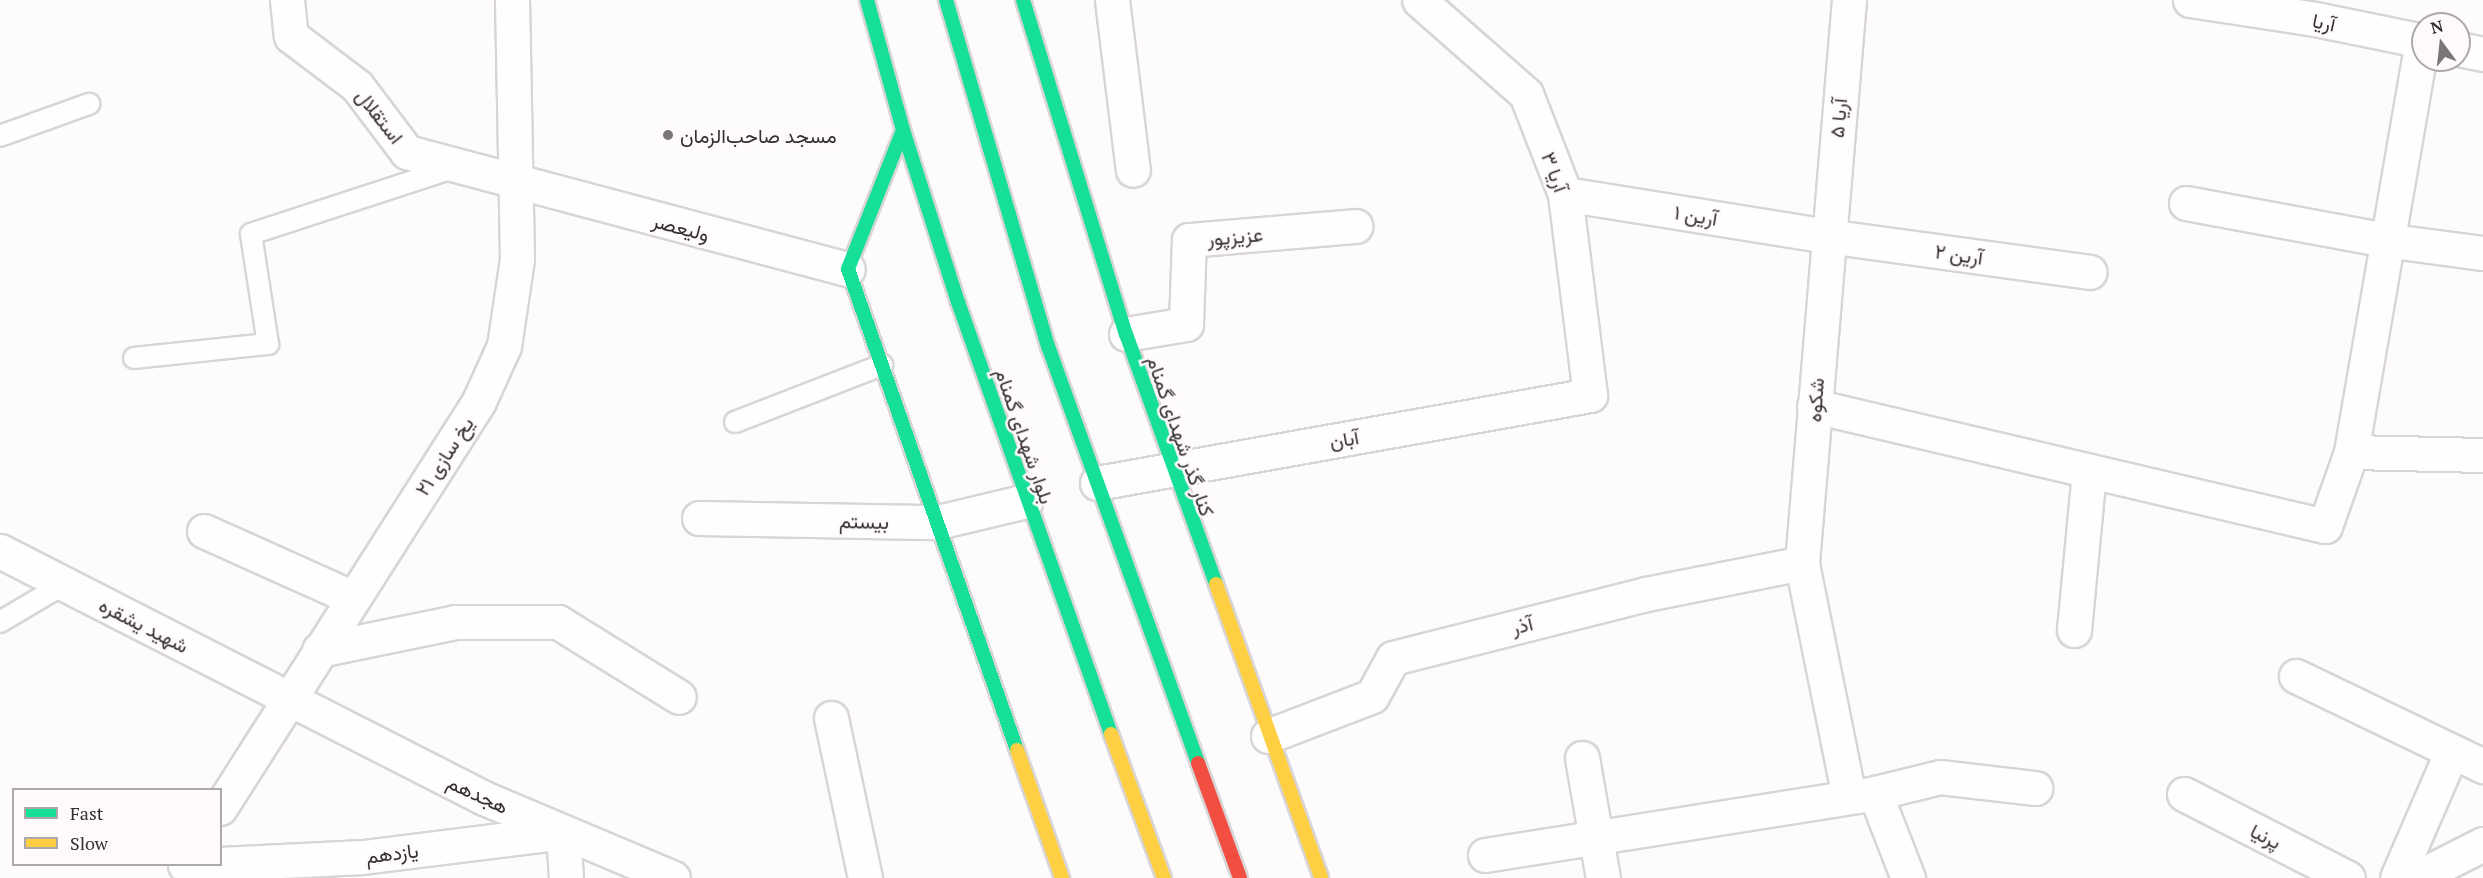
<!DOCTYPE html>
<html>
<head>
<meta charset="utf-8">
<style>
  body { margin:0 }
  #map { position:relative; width:2483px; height:878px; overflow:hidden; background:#fdfbfc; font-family:"PT Serif",Vazirmatn,serif }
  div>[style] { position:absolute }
  .roads { filter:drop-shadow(2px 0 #d8d5d6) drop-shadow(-2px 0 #d8d5d6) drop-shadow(0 2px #d8d5d6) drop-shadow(0 -2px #d8d5d6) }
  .lane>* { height:20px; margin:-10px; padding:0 10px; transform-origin:10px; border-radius:10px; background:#fffeff }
  .street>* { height:33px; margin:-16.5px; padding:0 16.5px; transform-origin:16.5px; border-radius:16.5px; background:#fffeff }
  .fast>* { height:14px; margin:-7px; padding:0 7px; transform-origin:7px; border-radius:7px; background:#16e098 }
  .slow>* { height:14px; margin:-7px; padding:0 7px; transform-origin:7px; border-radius:7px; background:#ffcf43 }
  .jam>* { height:14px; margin:-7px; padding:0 7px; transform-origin:7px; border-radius:7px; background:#f24e42 }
  .dots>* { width:16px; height:16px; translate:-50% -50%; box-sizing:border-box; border:3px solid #fefafc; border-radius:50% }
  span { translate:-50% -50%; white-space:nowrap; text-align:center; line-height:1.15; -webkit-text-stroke:5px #fefafc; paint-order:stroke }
  .street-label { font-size:20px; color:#332f30 }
  .poi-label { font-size:20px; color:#332f30 }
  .left { translate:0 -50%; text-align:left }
  .legend { position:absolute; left:12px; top:788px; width:210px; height:78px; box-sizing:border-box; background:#fefafc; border:2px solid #ada9aa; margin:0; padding:8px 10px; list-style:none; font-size:18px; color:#332f30 }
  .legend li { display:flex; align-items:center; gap:12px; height:30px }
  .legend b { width:30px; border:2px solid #ada9aa }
  .north { position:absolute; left:2411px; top:12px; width:60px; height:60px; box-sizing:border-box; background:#fefafc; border:2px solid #ada9aa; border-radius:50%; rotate:345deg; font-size:16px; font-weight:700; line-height:24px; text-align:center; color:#332f30 }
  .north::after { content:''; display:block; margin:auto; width:21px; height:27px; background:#7a7677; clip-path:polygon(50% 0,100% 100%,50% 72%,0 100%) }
</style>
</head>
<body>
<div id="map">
  <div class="roads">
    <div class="lane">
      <div style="left:0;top:136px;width:95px;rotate:-19.8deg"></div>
      <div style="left:134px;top:358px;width:135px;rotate:-6deg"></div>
      <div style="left:268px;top:344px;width:111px;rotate:-98.8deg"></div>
      <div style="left:251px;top:234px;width:216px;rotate:-18.1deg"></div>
      <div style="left:735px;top:422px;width:158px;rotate:-21.2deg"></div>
      <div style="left:0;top:622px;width:74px;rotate:-30.7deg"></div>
    </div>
    <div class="street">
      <div style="left:287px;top:0;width:36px;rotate:84deg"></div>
      <div style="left:291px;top:36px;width:83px;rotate:37.1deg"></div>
      <div style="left:357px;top:86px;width:83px;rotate:52.9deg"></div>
      <div style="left:407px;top:152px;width:456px;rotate:14.9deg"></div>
      <div style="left:1112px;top:0;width:171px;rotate:83deg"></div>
      <div style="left:2190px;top:0;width:126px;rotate:8.6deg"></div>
      <div style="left:2315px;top:19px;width:110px;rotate:11.5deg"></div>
      <div style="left:2459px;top:49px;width:25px;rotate:12deg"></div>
      <div style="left:1565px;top:194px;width:265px;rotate:9.1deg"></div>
      <div style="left:1827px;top:236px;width:265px;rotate:7.8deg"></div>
      <div style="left:2186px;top:203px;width:202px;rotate:10.5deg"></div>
      <div style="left:2385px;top:240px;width:99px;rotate:7.6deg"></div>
      <div style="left:1126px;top:334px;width:61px;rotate:-9.5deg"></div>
      <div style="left:1186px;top:324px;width:84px;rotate:-88deg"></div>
      <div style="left:1189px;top:240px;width:167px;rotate:-4.8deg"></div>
      <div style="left:1814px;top:406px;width:525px;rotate:13.22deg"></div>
      <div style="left:2325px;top:526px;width:78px;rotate:-70.6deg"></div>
      <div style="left:2351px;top:452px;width:417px;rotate:-80.2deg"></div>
      <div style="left:2351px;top:452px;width:132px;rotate:1.3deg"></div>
      <div style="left:1097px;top:483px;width:501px;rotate:-10.12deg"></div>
      <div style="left:1590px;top:395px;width:203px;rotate:-97.1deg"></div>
      <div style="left:1565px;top:194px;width:107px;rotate:-111.3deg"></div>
      <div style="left:1526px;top:94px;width:142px;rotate:-138.7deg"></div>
      <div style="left:699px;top:518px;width:239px;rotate:1deg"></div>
      <div style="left:938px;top:522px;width:90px;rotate:-13.4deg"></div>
      <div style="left:204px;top:531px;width:163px;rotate:24.2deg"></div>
      <div style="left:0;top:551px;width:543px;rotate:27.04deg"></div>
      <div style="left:484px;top:798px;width:205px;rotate:22.9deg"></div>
      <div style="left:2074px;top:630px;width:160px;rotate:-84.6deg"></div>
      <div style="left:319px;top:650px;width:139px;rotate:-11.6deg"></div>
      <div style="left:455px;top:622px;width:103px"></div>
      <div style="left:558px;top:622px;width:142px;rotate:31.8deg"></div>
      <div style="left:2296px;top:676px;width:208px;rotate:25.7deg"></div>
      <div style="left:831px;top:718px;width:164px;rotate:78deg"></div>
      <div style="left:1268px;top:736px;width:111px;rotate:-21deg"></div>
      <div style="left:1372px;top:696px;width:43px;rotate:-61.1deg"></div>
      <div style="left:1393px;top:658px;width:261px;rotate:-14.2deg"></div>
      <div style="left:1646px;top:594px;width:159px;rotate:-11.2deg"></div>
      <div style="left:1582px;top:758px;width:122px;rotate:80.1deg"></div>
      <div style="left:1875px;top:793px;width:91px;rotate:68.8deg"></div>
      <div style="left:2184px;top:794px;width:184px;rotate:27.1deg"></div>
      <div style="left:1849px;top:797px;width:239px;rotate:-101.4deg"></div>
      <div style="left:1802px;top:563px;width:565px;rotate:-85.23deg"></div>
      <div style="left:220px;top:808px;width:482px;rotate:-57.5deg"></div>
      <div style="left:479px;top:401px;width:60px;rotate:-65.6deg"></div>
      <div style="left:504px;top:346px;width:88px;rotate:-81.5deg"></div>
      <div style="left:517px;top:259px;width:259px;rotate:-91.1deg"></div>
      <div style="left:1485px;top:855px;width:395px;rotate:-9deg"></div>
      <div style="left:1875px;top:793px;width:67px;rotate:-13.8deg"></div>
      <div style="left:1940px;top:777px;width:96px;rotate:6.6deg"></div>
      <div style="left:220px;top:864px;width:143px;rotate:-2.8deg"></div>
      <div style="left:363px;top:857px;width:202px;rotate:-7.1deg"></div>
      <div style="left:563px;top:832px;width:46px;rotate:86.3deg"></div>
      <div style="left:185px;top:865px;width:17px;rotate:-3deg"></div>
      <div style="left:2397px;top:878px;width:138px;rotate:-66.6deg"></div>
      <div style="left:2416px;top:878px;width:75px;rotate:-26.9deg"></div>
    </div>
    <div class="fast">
      <div style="left:867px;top:0;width:135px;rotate:74.5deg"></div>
      <div style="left:903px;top:130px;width:181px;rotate:72.3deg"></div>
      <div style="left:958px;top:302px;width:458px;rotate:70.5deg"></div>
      <div style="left:946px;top:0;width:361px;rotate:73.6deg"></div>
      <div style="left:1048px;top:346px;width:443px;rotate:70.2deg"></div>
      <div style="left:1023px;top:0;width:350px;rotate:72.9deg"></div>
      <div style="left:1126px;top:334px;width:266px;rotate:70.2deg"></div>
      <div style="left:903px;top:130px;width:149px;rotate:111.6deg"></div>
      <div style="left:848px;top:269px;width:510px;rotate:70.64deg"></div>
    </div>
    <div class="slow">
      <div style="left:1216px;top:584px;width:312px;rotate:70.3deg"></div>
      <div style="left:1111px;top:734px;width:153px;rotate:69.8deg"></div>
      <div style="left:1017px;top:750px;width:136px;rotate:70.6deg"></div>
    </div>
    <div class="jam">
      <div style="left:1198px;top:763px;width:122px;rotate:69.9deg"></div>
    </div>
  </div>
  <div class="dots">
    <div style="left:668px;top:135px;background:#7a7677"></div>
  </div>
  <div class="street-label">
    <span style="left:2324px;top:22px;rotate:12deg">آریا</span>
    <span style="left:380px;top:116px;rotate:52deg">استقلال</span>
    <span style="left:1838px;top:118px;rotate:-85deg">آریا ۵</span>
    <span style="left:1555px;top:172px;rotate:70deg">آریا ۳</span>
    <span style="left:1696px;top:215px;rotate:9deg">آرین ۱</span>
    <span style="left:681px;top:227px;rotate:15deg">ولیعصر</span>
    <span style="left:1235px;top:236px;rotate:-5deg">عزیزپور</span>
    <span style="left:1959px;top:254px;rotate:8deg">آرین ۲</span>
    <span style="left:1815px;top:400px;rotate:-86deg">شکوه</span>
    <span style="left:1025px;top:436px;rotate:71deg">بلوار شهدای گمنام</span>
    <span style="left:1181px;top:436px;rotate:71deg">کنار گذر شهدای گمنام</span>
    <span style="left:1344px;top:439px;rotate:-10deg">آبان</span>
    <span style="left:444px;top:456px;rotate:-57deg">یخ سازی ۲۱</span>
    <span style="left:864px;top:521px;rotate:1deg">بیستم</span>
    <span style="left:144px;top:625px;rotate:27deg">شهید یشقره</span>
    <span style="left:1522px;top:625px;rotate:-14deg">آذر</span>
    <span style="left:478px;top:794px;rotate:25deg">هجدهم</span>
    <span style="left:2266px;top:836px;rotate:27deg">پرنیا</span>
    <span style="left:392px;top:853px;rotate:-7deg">یازدهم</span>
  </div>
  <div class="poi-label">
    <span class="left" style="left:680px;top:135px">مسجد صاحب‌الزمان</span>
  </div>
  <ul class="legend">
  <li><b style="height:8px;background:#16e098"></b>Fast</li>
  <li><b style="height:8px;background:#ffcf43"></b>Slow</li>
  </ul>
  <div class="north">N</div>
</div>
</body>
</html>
